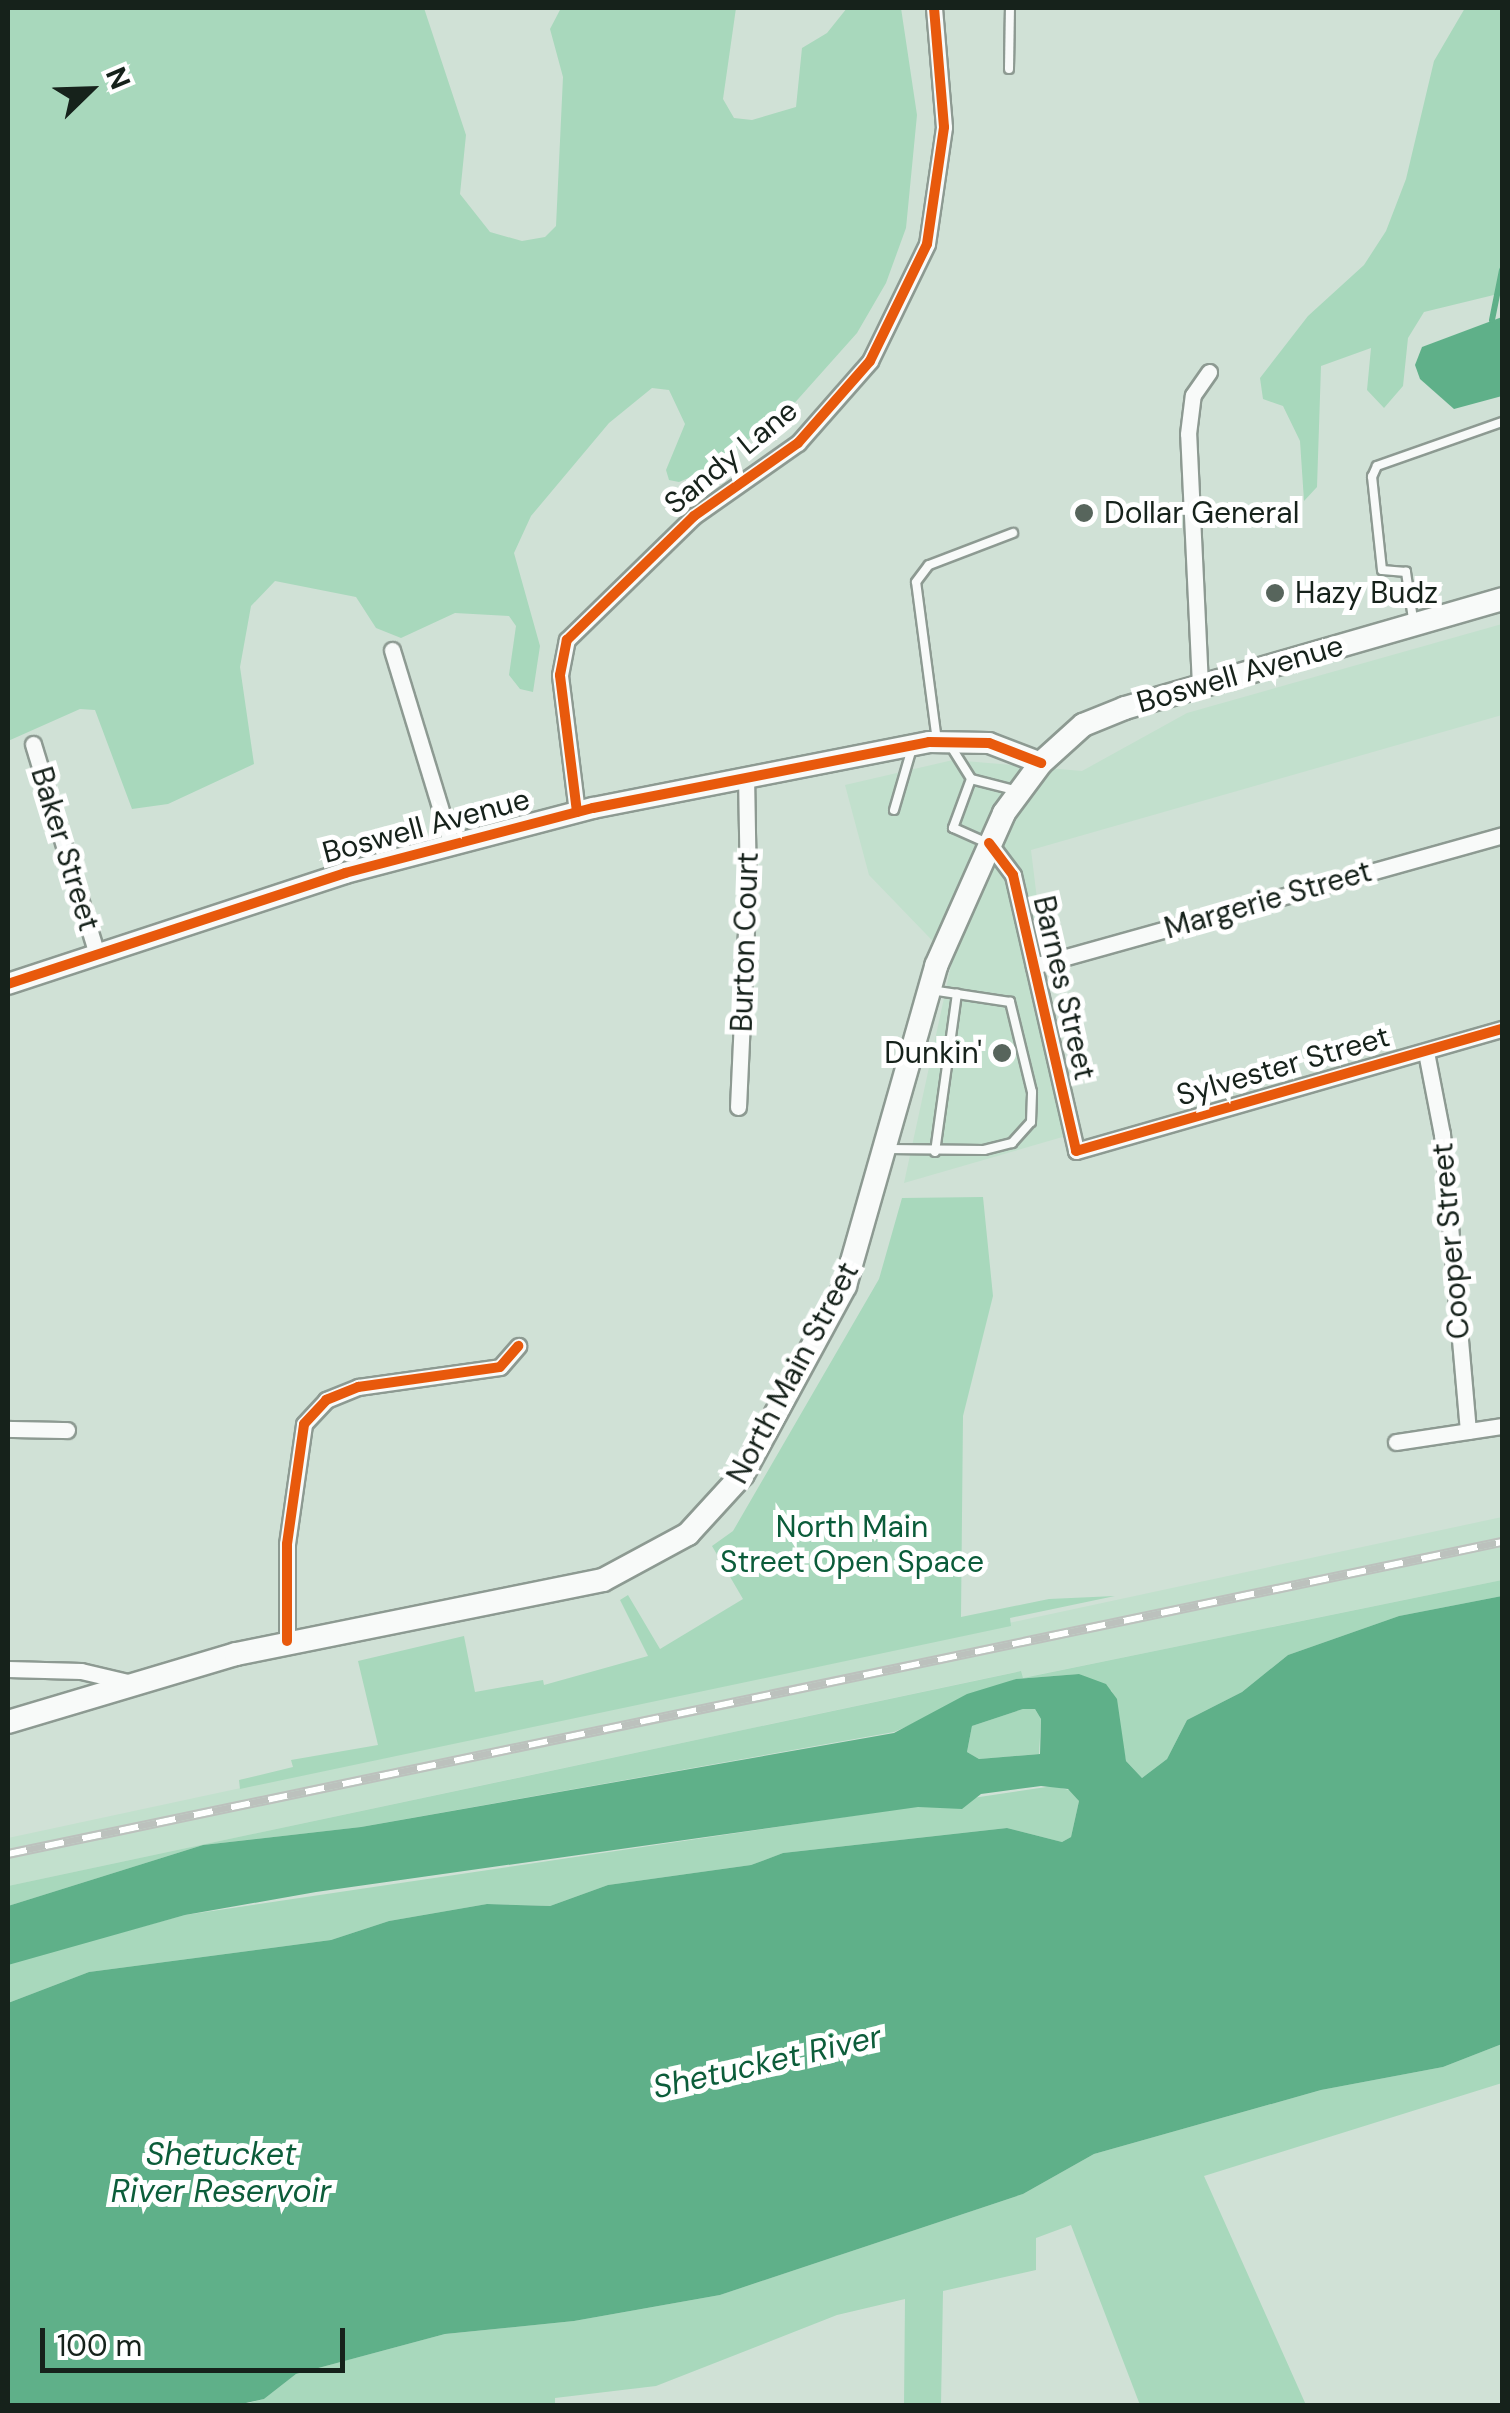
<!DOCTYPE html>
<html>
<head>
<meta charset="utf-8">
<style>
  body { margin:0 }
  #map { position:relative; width:1510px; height:2413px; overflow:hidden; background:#d0e1d6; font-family:"DM Sans",sans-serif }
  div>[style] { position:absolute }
  .built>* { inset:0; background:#c2e0cd }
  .green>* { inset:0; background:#a8d8bc }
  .water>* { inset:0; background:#5fb089 }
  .stream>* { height:6px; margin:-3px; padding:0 3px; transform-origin:3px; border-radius:3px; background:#5fb089 }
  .roads { filter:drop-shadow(2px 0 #8d9a92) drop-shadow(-2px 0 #8d9a92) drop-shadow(0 2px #8d9a92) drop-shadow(0 -2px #8d9a92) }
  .service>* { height:8px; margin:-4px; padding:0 4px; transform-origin:4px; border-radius:4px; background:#f8faf9 }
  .minor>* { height:15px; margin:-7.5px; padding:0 7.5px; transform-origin:7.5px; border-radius:7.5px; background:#f8faf9 }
  .tertiary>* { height:20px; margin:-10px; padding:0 10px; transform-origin:10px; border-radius:10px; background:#f8faf9 }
  .secondary>* { height:22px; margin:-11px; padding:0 11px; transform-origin:11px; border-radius:11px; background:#f8faf9 }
  .rail>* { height:10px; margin-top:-5px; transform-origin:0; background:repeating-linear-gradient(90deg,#fff 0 19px,#bcc1bd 0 38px); box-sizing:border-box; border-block:2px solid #bcc1bd }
  .cycleway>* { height:10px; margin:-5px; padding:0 5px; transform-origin:5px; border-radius:5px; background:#e8590c }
  .dots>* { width:28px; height:28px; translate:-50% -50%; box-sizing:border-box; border:5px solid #fff; border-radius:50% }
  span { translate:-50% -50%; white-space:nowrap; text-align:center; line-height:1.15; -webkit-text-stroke:10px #fff; paint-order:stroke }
  .street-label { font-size:30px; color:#16221b }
  .poi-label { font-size:30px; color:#16221b }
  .left { translate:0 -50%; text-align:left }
  .right { translate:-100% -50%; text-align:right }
  .park-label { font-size:30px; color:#0b5c3a }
  .water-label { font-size:32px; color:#0c5d3a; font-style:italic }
  .frame { position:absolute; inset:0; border:10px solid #16221b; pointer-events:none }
  .north { position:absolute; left:40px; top:40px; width:100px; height:100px; -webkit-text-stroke:8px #fff; paint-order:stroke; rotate:67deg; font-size:28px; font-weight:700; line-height:40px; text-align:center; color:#16221b }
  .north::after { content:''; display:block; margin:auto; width:35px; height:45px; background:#16221b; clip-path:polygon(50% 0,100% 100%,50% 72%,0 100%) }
  .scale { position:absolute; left:40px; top:2328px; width:305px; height:45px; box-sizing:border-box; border:5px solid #16221b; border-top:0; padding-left:12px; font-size:30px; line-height:35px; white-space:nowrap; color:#16221b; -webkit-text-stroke:8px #fff; paint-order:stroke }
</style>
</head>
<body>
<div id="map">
  <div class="built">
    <div style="clip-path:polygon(1502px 624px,1502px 715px,1031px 850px,1066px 1136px,904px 1183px,952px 961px,869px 875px,845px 785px,953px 760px,1082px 771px,1187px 713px)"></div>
    <div style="clip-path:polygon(1502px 1517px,1502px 1580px,1022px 1678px,1020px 1671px,8px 1886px,8px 1838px)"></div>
  </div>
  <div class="green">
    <div style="clip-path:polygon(8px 8px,424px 8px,466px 135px,460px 194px,490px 232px,522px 241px,545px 237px,556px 226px,563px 77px,550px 29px,561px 8px,736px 8px,723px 99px,734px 118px,752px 120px,796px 107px,802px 48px,827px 33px,847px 8px,901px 8px,917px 115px,906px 228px,886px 283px,857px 333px,791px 407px,708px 470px,679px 482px,669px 480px,666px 470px,685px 424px,669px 390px,652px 388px,609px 423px,531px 516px,514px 553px,540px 646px,533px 692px,520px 689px,509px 675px,516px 626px,509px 616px,455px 613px,401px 638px,376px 628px,356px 597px,275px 581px,251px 606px,240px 667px,254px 764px,168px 804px,132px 809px,95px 710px,80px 709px,8px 741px)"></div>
    <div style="clip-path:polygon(1465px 8px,1502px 8px,1502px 293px,1424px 312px,1408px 338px,1403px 386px,1384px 408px,1367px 390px,1371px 348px,1321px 366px,1317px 487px,1304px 501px,1300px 441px,1283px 406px,1263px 399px,1260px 378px,1308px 316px,1364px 265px,1386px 231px,1406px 179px,1434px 61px)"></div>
    <div style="clip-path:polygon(983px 1197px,993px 1296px,963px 1416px,961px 1617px,1049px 1599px,1115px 1596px,1010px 1618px,1011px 1626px,240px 1789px,239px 1780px,293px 1767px,291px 1760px,378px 1745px,358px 1661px,464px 1636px,475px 1692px,543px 1680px,544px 1685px,648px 1656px,620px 1600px,628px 1595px,660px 1649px,743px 1599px,712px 1546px,733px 1531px,879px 1279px,902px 1198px)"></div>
    <div style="clip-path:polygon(1502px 1580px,1502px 1596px,1399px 1616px,1288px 1655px,1242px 1692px,1187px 1720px,1167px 1759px,1142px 1778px,1126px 1761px,1112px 1691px,1079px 1674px,1016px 1679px,894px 1732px,361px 1827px,203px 1845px,8px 1906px,8px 1886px,1021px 1671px,1023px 1678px)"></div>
    <div style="clip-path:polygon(1023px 1709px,1035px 1709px,1041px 1719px,1039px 1754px,979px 1759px,967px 1752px,972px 1726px)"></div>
    <div style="clip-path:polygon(1053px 1786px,1073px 1791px,1079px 1801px,1071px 1837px,1062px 1842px,1007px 1828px,783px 1853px,751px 1865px,608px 1885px,550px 1906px,487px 1904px,389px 1921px,331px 1940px,89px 1972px,8px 2003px,8px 1965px,16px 1961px,185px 1915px)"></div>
    <div style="clip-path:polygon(1502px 2044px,1502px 2083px,1204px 2176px,1306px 2405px,1140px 2405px,1071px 2225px,1036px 2238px,1036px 2270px,943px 2291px,941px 2405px,904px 2405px,905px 2299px,837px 2315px,656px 2386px,555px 2398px,555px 2405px,237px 2406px,264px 2399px,296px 2374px,445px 2334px,574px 2321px,720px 2295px,1023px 2194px,1094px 2154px,1321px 2090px,1443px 2067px)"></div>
  </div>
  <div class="water">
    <div style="clip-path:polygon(1502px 317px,1502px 396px,1454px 409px,1420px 379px,1415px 365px,1422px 347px)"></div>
    <div style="clip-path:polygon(evenodd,1502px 1596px,1502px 2044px,1443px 2067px,1321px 2090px,1094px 2154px,1023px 2194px,720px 2295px,574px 2321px,445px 2334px,296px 2374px,264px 2399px,237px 2405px,8px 2405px,8px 2003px,89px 1972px,331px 1940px,389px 1921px,487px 1904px,550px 1906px,608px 1885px,751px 1865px,783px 1853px,1007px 1828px,1062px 1842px,1071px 1837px,1079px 1801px,1068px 1789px,1041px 1786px,981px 1794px,962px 1809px,918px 1807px,316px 1892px,185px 1915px,8px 1965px,8px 1906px,203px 1845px,361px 1827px,894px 1733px,967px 1694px,1016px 1679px,1079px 1674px,1106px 1684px,1117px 1699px,1126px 1761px,1142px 1778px,1167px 1759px,1187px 1720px,1242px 1692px,1288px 1655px,1399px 1616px,1502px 1596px,1023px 1709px,1035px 1709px,1041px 1719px,1040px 1754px,979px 1759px,967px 1752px,972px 1726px,1023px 1709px)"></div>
  </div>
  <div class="stream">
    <div style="left:1492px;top:320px;width:51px;rotate:-78.7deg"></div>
  </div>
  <div class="roads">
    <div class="service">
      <div style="left:1009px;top:69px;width:61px;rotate:-89.1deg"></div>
      <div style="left:1413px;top:619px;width:48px;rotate:-98.5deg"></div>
      <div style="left:1406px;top:572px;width:24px;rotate:-175deg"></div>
      <div style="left:1382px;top:570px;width:94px;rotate:-96.1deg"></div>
      <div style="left:1372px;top:477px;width:12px;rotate:-66deg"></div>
      <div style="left:1377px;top:466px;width:133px;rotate:-19.4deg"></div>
      <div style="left:937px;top:741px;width:160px;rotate:-97.5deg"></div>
      <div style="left:916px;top:582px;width:21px;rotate:-53deg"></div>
      <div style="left:929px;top:565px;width:90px;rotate:-20.9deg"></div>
      <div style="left:950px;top:745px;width:40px;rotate:58deg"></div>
      <div style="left:894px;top:810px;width:65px;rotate:-73.8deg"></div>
      <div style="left:985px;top:842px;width:35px;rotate:-156deg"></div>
      <div style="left:953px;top:828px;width:52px;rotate:-69.8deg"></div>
      <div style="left:971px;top:779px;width:44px;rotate:14.3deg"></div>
      <div style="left:889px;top:1149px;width:95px;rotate:0.6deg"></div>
      <div style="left:984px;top:1150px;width:29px;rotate:-14deg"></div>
      <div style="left:1012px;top:1143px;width:28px;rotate:-48deg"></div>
      <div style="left:1031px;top:1122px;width:30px;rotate:-88deg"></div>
      <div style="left:1032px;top:1092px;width:93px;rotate:-103.7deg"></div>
      <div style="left:1010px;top:1002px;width:80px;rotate:-171.4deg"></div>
      <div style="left:935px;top:1152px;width:160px;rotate:-82.1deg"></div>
    </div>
    <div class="minor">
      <div style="left:392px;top:650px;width:202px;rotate:73deg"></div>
      <div style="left:1200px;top:685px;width:251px;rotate:-92.7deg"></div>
      <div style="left:1188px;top:434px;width:39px;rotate:-83deg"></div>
      <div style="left:1193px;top:395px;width:28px;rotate:-55deg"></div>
      <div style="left:33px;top:744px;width:220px;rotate:73.1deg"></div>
      <div style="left:577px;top:812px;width:138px;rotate:-97.1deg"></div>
      <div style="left:560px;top:675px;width:36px;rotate:-79deg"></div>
      <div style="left:567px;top:640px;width:177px;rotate:-44.3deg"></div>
      <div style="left:694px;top:516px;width:127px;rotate:-35.1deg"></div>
      <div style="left:798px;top:443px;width:109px;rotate:-48.7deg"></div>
      <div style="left:870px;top:361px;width:130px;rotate:-64deg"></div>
      <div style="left:927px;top:244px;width:118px;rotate:-81.7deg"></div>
      <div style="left:944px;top:127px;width:119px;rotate:-94.8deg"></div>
      <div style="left:989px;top:843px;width:40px;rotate:53deg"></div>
      <div style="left:1013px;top:875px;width:283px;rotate:77.1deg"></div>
      <div style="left:1076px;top:1151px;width:443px;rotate:-16deg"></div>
      <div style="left:1034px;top:966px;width:486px;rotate:-15.6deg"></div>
      <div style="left:1426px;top:1052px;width:84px;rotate:79deg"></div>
      <div style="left:1442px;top:1134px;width:298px;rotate:85deg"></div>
      <div style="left:738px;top:1107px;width:218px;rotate:-87.4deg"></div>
      <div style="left:748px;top:889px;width:111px;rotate:-91deg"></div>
      <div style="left:8px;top:1429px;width:59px;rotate:1deg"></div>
      <div style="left:1396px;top:1442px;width:107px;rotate:-8.6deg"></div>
      <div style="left:287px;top:1641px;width:97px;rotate:-90deg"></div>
      <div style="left:287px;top:1544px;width:121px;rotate:-81.9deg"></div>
      <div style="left:304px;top:1424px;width:33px;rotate:-47deg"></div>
      <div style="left:326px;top:1400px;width:35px;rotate:-22deg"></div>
      <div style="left:358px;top:1387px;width:143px;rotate:-8deg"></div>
      <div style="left:500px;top:1367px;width:28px;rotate:-49deg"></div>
      <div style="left:8px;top:1669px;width:73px;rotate:1.6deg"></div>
      <div style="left:81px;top:1671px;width:48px;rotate:13.2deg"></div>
    </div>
    <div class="tertiary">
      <div style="left:8px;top:984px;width:355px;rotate:-18.2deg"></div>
      <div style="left:345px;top:873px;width:256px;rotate:-14.7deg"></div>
      <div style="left:593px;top:808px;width:342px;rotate:-11.1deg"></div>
      <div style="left:929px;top:742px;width:60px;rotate:1deg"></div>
      <div style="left:989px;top:743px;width:56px;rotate:21deg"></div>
    </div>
    <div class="secondary">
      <div style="left:8px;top:1722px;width:238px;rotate:-16.6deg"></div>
      <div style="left:236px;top:1654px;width:374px;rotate:-11.4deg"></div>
      <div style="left:603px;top:1580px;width:97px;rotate:-28.4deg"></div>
      <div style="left:688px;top:1534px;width:81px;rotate:-47.5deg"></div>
      <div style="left:743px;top:1474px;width:214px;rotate:-61.5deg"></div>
      <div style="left:845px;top:1286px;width:333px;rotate:-74.1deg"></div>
      <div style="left:936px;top:966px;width:167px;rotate:-66deg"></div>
      <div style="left:1004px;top:813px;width:62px;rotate:-53.5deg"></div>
      <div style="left:1041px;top:763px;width:57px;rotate:-42.1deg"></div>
      <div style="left:1083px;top:725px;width:45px;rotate:-22deg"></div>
      <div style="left:1125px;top:708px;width:392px;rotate:-16.1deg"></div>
    </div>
  </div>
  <div class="rail">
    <div style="left:8px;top:1854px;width:1526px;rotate:-11.8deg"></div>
  </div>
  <div class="cycleway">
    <div style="left:577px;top:812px;width:138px;rotate:-97.1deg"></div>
    <div style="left:560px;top:675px;width:36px;rotate:-79deg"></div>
    <div style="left:567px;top:640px;width:177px;rotate:-44.3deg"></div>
    <div style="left:694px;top:516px;width:127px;rotate:-35.1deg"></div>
    <div style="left:798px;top:443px;width:109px;rotate:-48.7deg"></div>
    <div style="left:870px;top:361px;width:130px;rotate:-64deg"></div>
    <div style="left:927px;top:244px;width:118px;rotate:-81.7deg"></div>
    <div style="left:944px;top:127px;width:119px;rotate:-94.8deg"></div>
    <div style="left:989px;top:843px;width:40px;rotate:53deg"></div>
    <div style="left:1013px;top:875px;width:283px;rotate:77.1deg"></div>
    <div style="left:1076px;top:1151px;width:443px;rotate:-16deg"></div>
    <div style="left:8px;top:984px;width:355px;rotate:-18.2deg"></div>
    <div style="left:345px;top:873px;width:256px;rotate:-14.7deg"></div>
    <div style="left:593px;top:808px;width:342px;rotate:-11.1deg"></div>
    <div style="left:929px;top:742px;width:60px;rotate:1deg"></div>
    <div style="left:989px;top:743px;width:56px;rotate:21deg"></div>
    <div style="left:287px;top:1641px;width:97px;rotate:-90deg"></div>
    <div style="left:287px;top:1544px;width:121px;rotate:-81.9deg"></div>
    <div style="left:304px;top:1424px;width:33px;rotate:-47deg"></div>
    <div style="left:326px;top:1400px;width:35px;rotate:-22deg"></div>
    <div style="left:358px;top:1387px;width:143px;rotate:-8deg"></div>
    <div style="left:500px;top:1367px;width:28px;rotate:-49deg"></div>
  </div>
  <div class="dots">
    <div style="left:1084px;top:513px;background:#57655c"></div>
    <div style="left:1275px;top:593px;background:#57655c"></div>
    <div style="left:1002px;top:1053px;background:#57655c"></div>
  </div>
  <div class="street-label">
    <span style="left:731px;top:457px;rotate:-39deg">Sandy Lane</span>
    <span style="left:1240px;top:674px;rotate:-16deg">Boswell Avenue</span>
    <span style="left:426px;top:826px;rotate:-15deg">Boswell Avenue</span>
    <span style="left:65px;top:849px;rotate:73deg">Baker Street</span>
    <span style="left:1268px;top:900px;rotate:-16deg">Margerie Street</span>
    <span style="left:745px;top:942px;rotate:-88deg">Burton Court</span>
    <span style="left:1064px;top:988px;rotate:77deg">Barnes Street</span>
    <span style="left:1283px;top:1066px;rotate:-16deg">Sylvester Street</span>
    <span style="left:1451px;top:1241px;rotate:-95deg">Cooper Street</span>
    <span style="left:793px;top:1373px;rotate:-62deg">North Main Street</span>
  </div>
  <div class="poi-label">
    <span class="left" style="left:1104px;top:513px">Dollar General</span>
    <span class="left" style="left:1295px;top:593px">Hazy Budz</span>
    <span class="right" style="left:982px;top:1053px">Dunkin'</span>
  </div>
  <div class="park-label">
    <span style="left:852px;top:1544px">North Main<br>Street Open Space</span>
  </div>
  <div class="water-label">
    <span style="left:767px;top:2062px;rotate:-13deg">Shetucket River</span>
    <span style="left:221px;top:2173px">Shetucket<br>River Reservoir</span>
  </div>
  <div class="frame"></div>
  <div class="north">N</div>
  <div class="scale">100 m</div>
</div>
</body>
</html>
